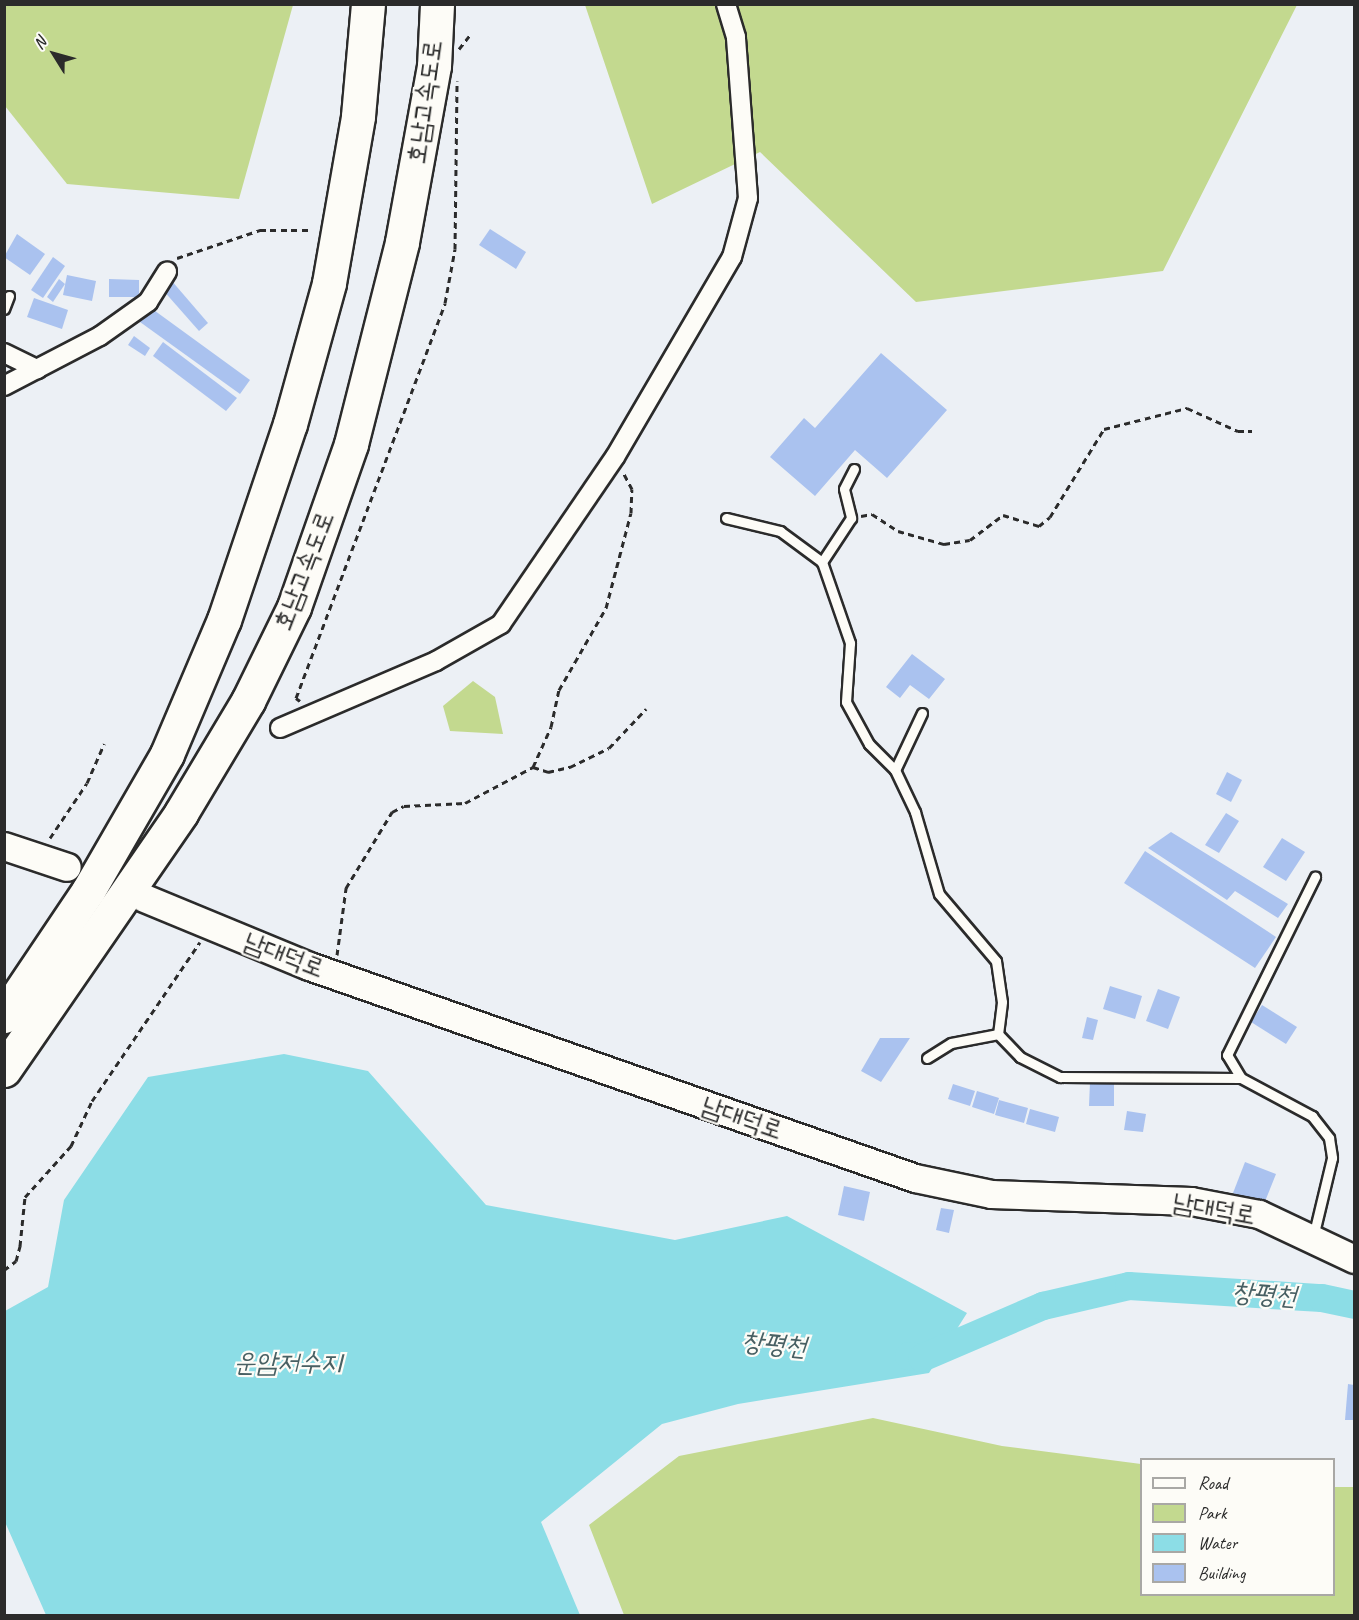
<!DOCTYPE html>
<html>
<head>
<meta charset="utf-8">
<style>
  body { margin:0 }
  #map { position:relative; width:1359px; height:1620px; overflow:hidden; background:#ecf0f5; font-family:Caveat,"Poor Story",sans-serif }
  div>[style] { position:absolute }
  .green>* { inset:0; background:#c3d98f }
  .water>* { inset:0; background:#8cdde6 }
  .river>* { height:28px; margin:-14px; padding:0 14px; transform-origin:14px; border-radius:14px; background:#8cdde6 }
  .building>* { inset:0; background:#aac2ef }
  .path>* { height:3px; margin-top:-1.5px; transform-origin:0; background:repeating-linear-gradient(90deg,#2b2b2b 0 6px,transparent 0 10.5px) }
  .roads { filter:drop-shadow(2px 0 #2b2b2b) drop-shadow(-2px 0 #2b2b2b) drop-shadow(0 2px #2b2b2b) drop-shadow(0 -2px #2b2b2b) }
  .service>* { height:9px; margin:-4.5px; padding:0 4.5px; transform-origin:4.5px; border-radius:4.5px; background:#fdfcf7 }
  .minor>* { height:18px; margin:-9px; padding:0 9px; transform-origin:9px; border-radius:9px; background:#fdfcf7 }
  .secondary>* { height:27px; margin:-13.5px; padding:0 13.5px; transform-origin:13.5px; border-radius:13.5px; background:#fdfcf7 }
  .motorway>* { height:33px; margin:-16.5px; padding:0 16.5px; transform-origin:16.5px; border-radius:16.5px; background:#fdfcf7 }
  span { translate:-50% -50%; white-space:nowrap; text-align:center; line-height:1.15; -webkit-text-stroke:4.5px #fdfcf7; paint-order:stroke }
  .street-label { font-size:26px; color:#2b2b2b }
  .water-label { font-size:27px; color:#486063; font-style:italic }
  .frame { position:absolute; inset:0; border:6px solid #2b2b2b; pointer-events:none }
  .legend { position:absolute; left:1140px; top:1458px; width:195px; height:138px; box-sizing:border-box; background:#fdfcf7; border:2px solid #a9a8a5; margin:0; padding:8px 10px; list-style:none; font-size:18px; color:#2b2b2b }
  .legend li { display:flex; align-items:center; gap:12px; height:30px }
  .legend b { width:30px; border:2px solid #a9a8a5 }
  .north { position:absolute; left:24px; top:24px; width:60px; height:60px; -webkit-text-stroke:4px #fdfcf7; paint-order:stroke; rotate:307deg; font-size:16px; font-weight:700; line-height:24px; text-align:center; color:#2b2b2b }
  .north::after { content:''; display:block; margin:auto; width:21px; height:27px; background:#2b2b2b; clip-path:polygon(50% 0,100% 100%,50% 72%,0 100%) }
</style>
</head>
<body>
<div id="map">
  <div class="green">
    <div style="clip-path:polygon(5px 4px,293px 5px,239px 199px,67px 184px,5px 106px)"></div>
    <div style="clip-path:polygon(585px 5px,1297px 5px,1163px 271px,916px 302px,760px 152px,652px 204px)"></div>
    <div style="clip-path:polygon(473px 681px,495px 697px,503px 734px,450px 731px,443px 706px)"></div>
    <div style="clip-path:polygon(873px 1418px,1002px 1446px,1141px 1464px,1142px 1594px,1334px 1594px,1334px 1487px,1354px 1487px,1354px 1615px,624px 1615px,589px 1525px,679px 1456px)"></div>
  </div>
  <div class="water">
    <div style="clip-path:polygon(284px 1054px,368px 1071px,486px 1205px,675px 1240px,787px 1216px,967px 1313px,929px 1373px,738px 1404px,662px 1424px,541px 1522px,580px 1615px,46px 1615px,5px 1522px,5px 1311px,48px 1287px,64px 1200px,148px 1077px)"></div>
  </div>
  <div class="river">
    <div style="left:909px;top:1356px;width:13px;rotate:9deg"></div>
    <div style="left:922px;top:1358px;width:132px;rotate:-23.3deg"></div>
    <div style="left:1043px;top:1306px;width:88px;rotate:-13.1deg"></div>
    <div style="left:1129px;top:1286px;width:193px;rotate:3.6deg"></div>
    <div style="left:1322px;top:1298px;width:33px;rotate:12deg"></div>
  </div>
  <div class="building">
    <div style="clip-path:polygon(490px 229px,526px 252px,516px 269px,479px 245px)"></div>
    <div style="clip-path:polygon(17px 234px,45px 254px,30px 275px,4px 257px)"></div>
    <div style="clip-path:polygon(53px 257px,65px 266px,43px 298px,31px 290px)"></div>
    <div style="clip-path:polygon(67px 275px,96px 281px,92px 301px,63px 295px)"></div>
    <div style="clip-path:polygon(59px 279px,65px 284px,53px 302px,47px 297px)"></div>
    <div style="clip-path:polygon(109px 279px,139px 280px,139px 297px,109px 297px)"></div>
    <div style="clip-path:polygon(171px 280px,208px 323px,199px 331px,162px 289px)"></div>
    <div style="clip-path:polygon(34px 298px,68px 310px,62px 329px,27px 317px)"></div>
    <div style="clip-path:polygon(151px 308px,250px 380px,240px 394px,140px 322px)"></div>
    <div style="clip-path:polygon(134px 336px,150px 348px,145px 356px,128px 345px)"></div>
    <div style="clip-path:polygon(163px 342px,237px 398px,226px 411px,153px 356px)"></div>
    <div style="clip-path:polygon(881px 353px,947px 410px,887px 478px,855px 450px,815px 496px,770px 457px,804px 418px,815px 428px)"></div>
    <div style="clip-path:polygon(912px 654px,945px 679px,929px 699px,910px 685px,900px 698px,886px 687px)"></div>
    <div style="clip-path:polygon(1227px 772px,1242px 780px,1231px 802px,1216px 794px)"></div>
    <div style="clip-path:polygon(1226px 813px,1239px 821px,1219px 853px,1205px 845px)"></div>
    <div style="clip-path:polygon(1171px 832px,1288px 904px,1278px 918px,1235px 891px,1227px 900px,1148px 848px)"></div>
    <div style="clip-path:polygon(1282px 838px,1305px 852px,1286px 881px,1263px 867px)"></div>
    <div style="clip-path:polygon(1145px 851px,1276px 937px,1255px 968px,1124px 883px)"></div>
    <div style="clip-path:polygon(1110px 986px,1142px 996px,1135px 1019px,1103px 1009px)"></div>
    <div style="clip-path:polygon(1158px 989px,1180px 997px,1168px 1029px,1146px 1021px)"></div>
    <div style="clip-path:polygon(1262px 1005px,1297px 1027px,1286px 1044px,1251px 1022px)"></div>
    <div style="clip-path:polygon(1087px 1017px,1098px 1020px,1093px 1040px,1082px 1038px)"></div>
    <div style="clip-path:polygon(880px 1038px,910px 1038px,881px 1082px,861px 1071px)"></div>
    <div style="clip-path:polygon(1090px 1082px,1114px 1082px,1114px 1106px,1089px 1106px)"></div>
    <div style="clip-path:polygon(953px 1084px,975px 1091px,970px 1106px,948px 1099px)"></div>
    <div style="clip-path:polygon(977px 1091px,999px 1098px,994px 1114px,972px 1107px)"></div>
    <div style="clip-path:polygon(999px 1100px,1028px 1108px,1024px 1123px,995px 1115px)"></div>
    <div style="clip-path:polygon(1030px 1109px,1059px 1117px,1055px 1132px,1026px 1124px)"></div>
    <div style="clip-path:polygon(1127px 1111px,1146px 1114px,1143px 1132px,1124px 1130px)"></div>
    <div style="clip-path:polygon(1245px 1162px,1276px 1174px,1264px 1204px,1233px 1193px)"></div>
    <div style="clip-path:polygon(844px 1186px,870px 1192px,864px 1221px,838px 1215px)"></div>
    <div style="clip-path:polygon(941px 1208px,954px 1210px,949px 1233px,936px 1230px)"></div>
    <div style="clip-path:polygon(1348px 1384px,1354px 1385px,1354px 1420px,1345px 1420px)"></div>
  </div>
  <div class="path">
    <div style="left:459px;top:49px;width:18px;rotate:-52deg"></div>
    <div style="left:177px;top:258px;width:88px;rotate:-18.6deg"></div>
    <div style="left:260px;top:230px;width:51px"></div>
    <div style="left:861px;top:516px;width:11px;rotate:-10deg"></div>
    <div style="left:872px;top:514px;width:31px;rotate:33deg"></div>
    <div style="left:898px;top:531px;width:48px;rotate:15.8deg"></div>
    <div style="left:944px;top:544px;width:26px;rotate:-9deg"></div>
    <div style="left:970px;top:540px;width:41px;rotate:-37.1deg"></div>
    <div style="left:1003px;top:515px;width:38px;rotate:17deg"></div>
    <div style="left:1039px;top:526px;width:14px;rotate:-39deg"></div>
    <div style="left:1050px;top:517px;width:103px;rotate:-58.5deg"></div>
    <div style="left:1104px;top:429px;width:86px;rotate:-14.2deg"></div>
    <div style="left:1187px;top:408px;width:56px;rotate:24.3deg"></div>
    <div style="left:1238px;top:431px;width:14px"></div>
    <div style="left:300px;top:701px;width:5px;rotate:-143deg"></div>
    <div style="left:296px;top:698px;width:422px;rotate:-69.3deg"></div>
    <div style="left:445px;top:303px;width:55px;rotate:-79.5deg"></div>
    <div style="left:455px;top:249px;width:168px;rotate:-89.3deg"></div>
    <div style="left:533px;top:767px;width:16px;rotate:18deg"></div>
    <div style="left:548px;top:772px;width:23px;rotate:-13deg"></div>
    <div style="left:570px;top:767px;width:43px;rotate:-26deg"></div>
    <div style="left:609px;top:748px;width:54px;rotate:-46.5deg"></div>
    <div style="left:50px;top:838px;width:66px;rotate:-56.1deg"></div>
    <div style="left:87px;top:783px;width:43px;rotate:-66.4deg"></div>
    <div style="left:337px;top:955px;width:68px;rotate:-82.3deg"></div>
    <div style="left:346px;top:888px;width:89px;rotate:-58.8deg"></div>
    <div style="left:392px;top:812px;width:13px;rotate:-27deg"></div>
    <div style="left:404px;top:806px;width:61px;rotate:-2.8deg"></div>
    <div style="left:465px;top:803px;width:77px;rotate:-27.9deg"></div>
    <div style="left:533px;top:767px;width:44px;rotate:-65.8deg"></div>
    <div style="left:551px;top:727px;width:38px;rotate:-78deg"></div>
    <div style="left:559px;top:690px;width:95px;rotate:-60.2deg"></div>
    <div style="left:606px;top:608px;width:98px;rotate:-75.3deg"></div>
    <div style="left:631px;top:513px;width:24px;rotate:-88deg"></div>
    <div style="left:632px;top:489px;width:19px;rotate:-118deg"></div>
    <div style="left:4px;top:1270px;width:15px;rotate:-37deg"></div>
    <div style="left:16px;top:1261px;width:16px;rotate:-75deg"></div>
    <div style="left:20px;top:1246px;width:49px;rotate:-84.2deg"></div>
    <div style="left:25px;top:1197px;width:69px;rotate:-48deg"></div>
    <div style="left:71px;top:1146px;width:50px;rotate:-65deg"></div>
    <div style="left:92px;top:1101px;width:192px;rotate:-55.8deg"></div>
  </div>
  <div class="roads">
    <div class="service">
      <div style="left:4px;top:309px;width:14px;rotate:-69deg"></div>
      <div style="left:854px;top:469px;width:22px;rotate:117deg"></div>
      <div style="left:844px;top:489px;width:30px;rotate:76deg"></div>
      <div style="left:851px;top:518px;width:53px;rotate:123.4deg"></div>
      <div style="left:822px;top:562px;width:86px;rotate:70.9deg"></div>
      <div style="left:850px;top:643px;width:59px;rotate:93.9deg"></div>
      <div style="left:846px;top:702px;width:48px;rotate:61.3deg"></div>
      <div style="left:869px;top:744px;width:37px;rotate:45deg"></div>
      <div style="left:726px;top:518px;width:56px;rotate:13.5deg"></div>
      <div style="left:780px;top:531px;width:52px;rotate:36.4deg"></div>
      <div style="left:922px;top:713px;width:63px;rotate:115.3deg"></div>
      <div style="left:895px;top:770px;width:47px;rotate:64.5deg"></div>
      <div style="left:915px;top:812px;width:85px;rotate:73.7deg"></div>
      <div style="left:939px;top:894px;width:88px;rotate:49.6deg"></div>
      <div style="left:996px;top:961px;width:41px;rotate:81.7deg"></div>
      <div style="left:1002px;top:1002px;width:32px;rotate:97deg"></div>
      <div style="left:927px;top:1058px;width:28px;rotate:-32deg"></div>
      <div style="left:951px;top:1043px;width:48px;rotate:-10.8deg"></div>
      <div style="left:998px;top:1034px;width:32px;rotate:46deg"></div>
      <div style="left:1020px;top:1057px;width:45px;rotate:26.6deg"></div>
      <div style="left:1060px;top:1077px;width:181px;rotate:0.3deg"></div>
      <div style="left:1241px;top:1078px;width:81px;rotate:28.2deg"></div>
      <div style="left:1312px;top:1116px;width:28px;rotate:52deg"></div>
      <div style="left:1329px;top:1138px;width:20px;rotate:81deg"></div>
      <div style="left:1332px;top:1158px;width:81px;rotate:103.5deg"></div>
      <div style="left:1241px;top:1078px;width:27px;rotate:-121deg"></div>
      <div style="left:1227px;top:1055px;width:199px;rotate:-63.7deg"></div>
    </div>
    <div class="minor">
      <div style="left:4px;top:353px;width:37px;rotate:26deg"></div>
      <div style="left:4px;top:386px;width:108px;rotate:-27.5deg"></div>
      <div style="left:100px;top:336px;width:59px;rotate:-35.3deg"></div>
      <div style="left:148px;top:302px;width:36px;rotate:-58deg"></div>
      <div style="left:280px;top:728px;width:170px;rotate:-23.2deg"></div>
      <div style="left:436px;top:661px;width:75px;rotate:-29.6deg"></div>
      <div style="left:501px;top:624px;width:202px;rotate:-55.7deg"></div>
      <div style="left:615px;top:457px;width:232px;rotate:-59.7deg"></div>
      <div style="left:732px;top:257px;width:61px;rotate:-74.8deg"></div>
      <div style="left:748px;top:198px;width:161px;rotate:-94.3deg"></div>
      <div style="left:736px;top:37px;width:34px;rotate:-107deg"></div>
    </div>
    <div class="secondary">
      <div style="left:4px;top:846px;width:66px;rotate:18.4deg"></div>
      <div style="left:144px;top:898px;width:178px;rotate:22.4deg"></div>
      <div style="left:309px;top:966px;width:642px;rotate:19.28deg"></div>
      <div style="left:915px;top:1178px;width:78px;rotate:11.9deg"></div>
      <div style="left:991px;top:1194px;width:200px;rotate:2deg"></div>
      <div style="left:1191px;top:1201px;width:69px;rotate:10.8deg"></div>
      <div style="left:1259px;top:1214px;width:105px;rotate:25.3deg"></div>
    </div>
    <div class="motorway">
      <div style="left:4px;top:1016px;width:151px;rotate:-56.1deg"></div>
      <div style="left:88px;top:891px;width:158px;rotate:-60deg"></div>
      <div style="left:167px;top:754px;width:146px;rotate:-67deg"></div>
      <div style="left:224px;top:620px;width:207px;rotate:-71.4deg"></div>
      <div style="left:290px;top:424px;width:146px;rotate:-74.5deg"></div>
      <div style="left:329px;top:283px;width:169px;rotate:-80.1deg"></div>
      <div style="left:358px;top:116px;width:112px;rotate:-84.9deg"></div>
      <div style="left:4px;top:1070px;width:312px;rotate:-55.4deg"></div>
      <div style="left:181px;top:813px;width:131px;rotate:-59.1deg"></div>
      <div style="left:248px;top:701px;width:105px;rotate:-63.9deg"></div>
      <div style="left:294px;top:607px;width:173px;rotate:-70.7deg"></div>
      <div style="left:351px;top:444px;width:208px;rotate:-75.8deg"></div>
      <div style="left:402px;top:242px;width:179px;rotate:-79.7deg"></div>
      <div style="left:434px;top:66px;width:62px;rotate:-87.2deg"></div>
    </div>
  </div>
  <div class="street-label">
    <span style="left:425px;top:102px;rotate:-82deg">호남고속도로</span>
    <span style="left:304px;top:571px;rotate:-69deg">호남고속도로</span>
    <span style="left:284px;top:955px;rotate:21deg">남대덕로</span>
    <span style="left:742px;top:1118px;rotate:19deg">남대덕로</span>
    <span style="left:1214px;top:1209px;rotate:10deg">남대덕로</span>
  </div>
  <div class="water-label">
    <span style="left:1264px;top:1294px;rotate:4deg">창평천</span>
    <span style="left:774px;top:1344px;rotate:5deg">창평천</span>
    <span style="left:288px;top:1363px">운암저수지</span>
  </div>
  <div class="frame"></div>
  <ul class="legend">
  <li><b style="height:8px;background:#fdfcf7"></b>Road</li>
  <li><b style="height:16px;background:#c3d98f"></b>Park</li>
  <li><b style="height:16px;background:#8cdde6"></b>Water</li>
  <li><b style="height:16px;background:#aac2ef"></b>Building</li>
  </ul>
  <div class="north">N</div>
</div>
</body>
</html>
